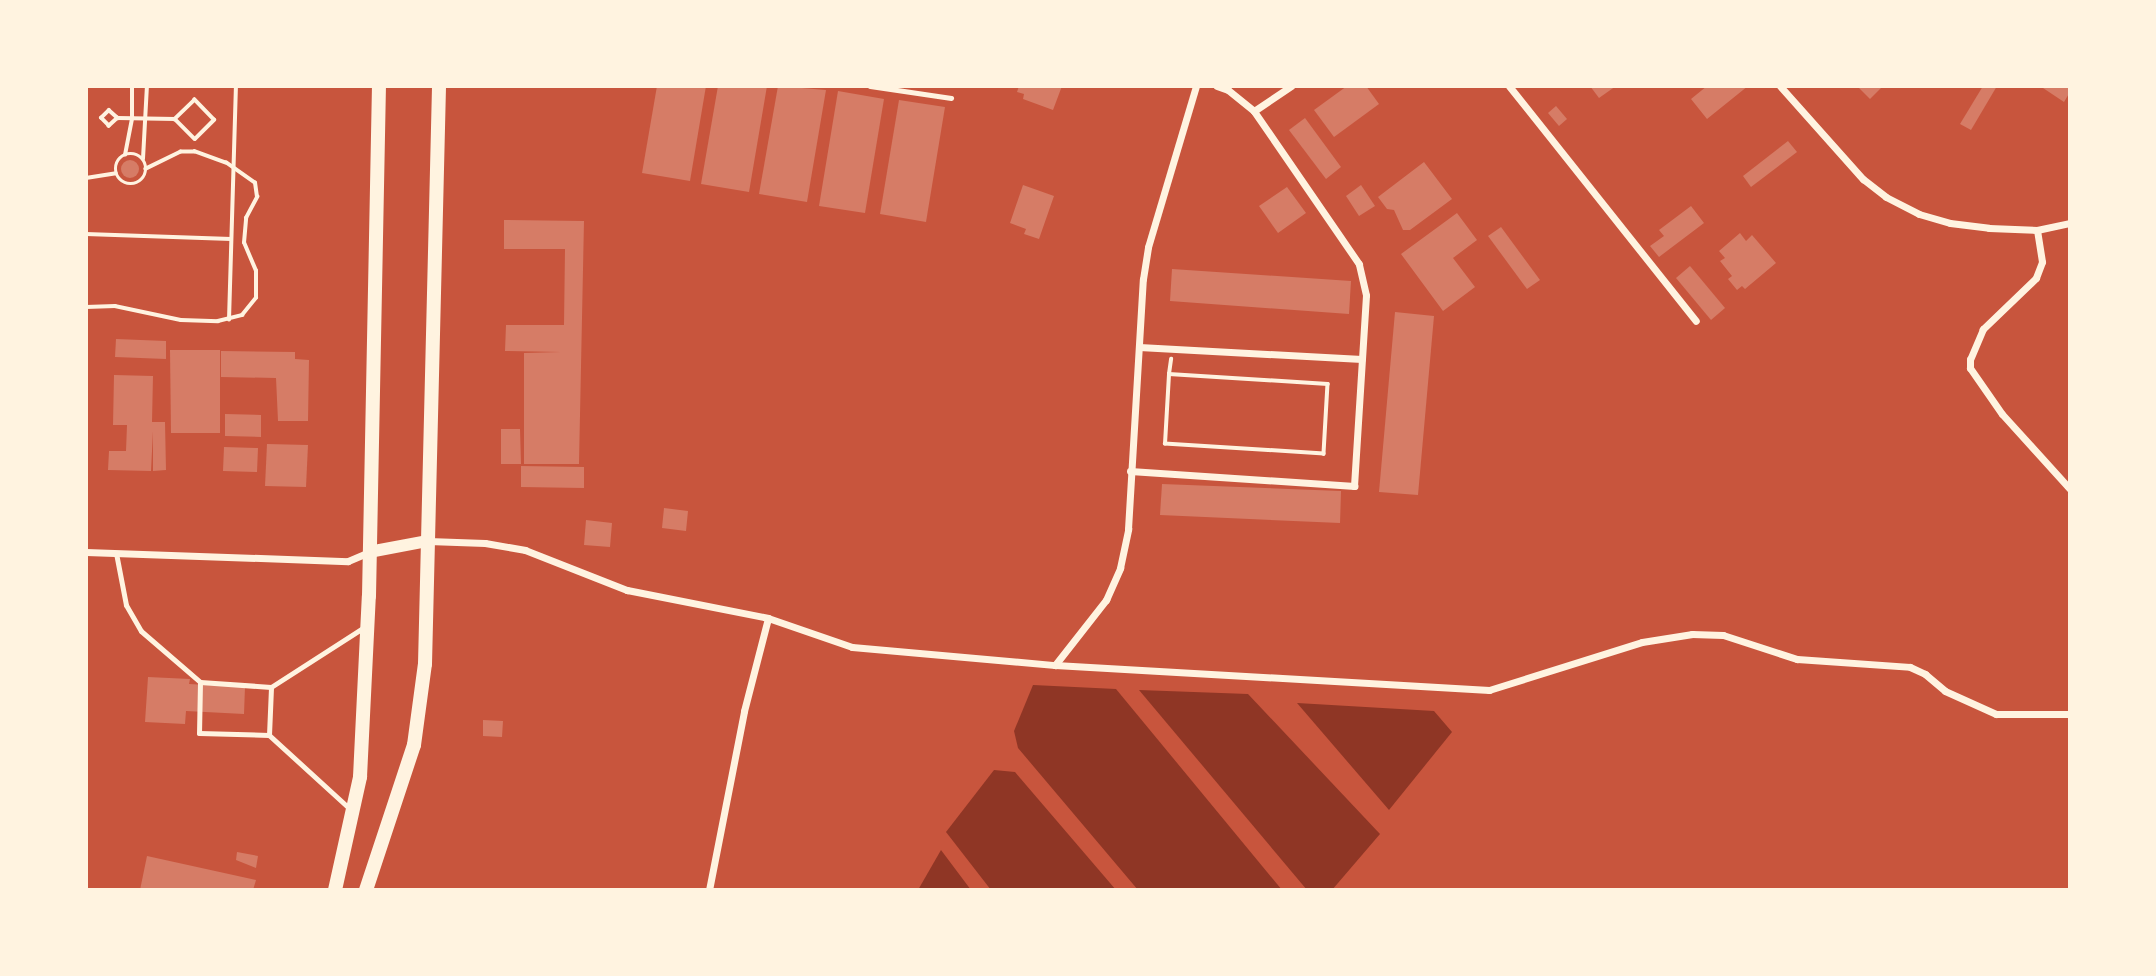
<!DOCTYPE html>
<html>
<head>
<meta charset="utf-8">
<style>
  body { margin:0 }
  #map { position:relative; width:2156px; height:976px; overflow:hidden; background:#c8553d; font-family:"IBM Plex Sans",sans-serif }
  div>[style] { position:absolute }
  .water>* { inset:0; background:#8f3625 }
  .building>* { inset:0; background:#d67c66 }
  .round { border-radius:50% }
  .path>* { height:3.5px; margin:-1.75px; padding:0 1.75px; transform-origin:1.75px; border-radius:1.75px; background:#fff3e0 }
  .path>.ring { margin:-1.75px; padding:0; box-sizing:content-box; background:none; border:3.5px solid #fff3e0; border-radius:50% }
  .service>* { height:5px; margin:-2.5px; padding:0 2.5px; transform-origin:2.5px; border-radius:2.5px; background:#fff3e0 }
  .minor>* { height:7px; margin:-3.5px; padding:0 3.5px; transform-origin:3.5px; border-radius:3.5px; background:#fff3e0 }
  .tertiary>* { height:12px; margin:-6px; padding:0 6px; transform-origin:6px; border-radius:6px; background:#fff3e0 }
  .secondary>* { height:14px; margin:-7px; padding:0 7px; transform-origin:7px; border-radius:7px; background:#fff3e0 }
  span { translate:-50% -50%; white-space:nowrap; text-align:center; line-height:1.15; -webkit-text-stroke:6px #fff3e0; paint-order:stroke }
  .frame { position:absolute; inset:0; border:88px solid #fff3e0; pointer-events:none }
</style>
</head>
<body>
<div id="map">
  <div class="water">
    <div style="clip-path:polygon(1033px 685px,1116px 689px,1282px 890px,1138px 890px,1018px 748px,1014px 731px)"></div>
    <div style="clip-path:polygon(1139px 690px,1248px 694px,1380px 834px,1332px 890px,1307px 890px)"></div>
    <div style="clip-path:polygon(1297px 703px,1434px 711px,1452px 732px,1389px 810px)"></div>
    <div style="clip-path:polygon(994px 770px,1015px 772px,1116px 890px,991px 890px,946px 832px)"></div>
    <div style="clip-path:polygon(941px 850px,971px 890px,918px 890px)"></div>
  </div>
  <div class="building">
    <div style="clip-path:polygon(657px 86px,706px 86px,690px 181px,642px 173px)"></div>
    <div style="clip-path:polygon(718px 86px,767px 86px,749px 192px,701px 184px)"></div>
    <div style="clip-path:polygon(778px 86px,826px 90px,807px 202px,759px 194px)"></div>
    <div style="clip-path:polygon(1019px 86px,1062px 86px,1053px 110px,1023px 99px,1024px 94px,1017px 92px)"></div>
    <div style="clip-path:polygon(1347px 86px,1366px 86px,1379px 104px,1334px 137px,1314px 110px)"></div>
    <div style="clip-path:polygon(1590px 86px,1616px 86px,1599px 98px)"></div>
    <div style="clip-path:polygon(1707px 86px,1720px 88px,1748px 86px,1707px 119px,1691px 99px)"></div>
    <div style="clip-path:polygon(1862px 86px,1883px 86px,1870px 99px,1859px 88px)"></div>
    <div style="clip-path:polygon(1983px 86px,1997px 86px,1971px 130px,1960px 124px)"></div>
    <div style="clip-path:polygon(2040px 86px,2070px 86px,2070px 92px,2064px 102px)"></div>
    <div style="clip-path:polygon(838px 91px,884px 99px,865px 213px,819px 206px)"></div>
    <div style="clip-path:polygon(899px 100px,945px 107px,926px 222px,880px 214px)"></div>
    <div style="clip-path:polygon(1556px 106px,1567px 119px,1559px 126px,1548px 113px)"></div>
    <div style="clip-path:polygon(1305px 118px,1341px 167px,1326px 179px,1289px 130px)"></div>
    <div style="clip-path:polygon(1788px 141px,1797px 152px,1751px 187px,1743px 176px)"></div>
    <div class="round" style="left:121px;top:160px;width:18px;height:18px"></div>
    <div style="clip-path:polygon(1424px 162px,1452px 199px,1410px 230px,1403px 230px,1394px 210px,1387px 209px,1378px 197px)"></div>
    <div style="clip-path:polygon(1023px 185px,1054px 196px,1039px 239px,1024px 234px,1026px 229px,1010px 223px)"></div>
    <div style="clip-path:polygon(1361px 185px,1375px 206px,1359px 216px,1346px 196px)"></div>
    <div style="clip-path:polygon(1287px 187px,1306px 213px,1278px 233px,1259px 206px)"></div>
    <div style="clip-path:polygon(1691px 206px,1704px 223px,1659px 257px,1650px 246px,1664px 236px,1659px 230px)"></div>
    <div style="clip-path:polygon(1457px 213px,1477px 240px,1453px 258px,1475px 287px,1443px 311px,1401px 254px)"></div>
    <div style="clip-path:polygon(504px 220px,584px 221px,579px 464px,524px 464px,524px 353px,561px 352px,505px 351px,506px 325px,564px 325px,565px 249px,504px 249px)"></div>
    <div style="clip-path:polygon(1501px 227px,1540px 280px,1527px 289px,1488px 236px)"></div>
    <div style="clip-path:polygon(1740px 233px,1746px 241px,1752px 235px,1776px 263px,1745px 289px,1742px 286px,1737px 290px,1728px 279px,1732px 276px,1720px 261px,1725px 258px,1719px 251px)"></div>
    <div style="clip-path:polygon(1690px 266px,1725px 308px,1711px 320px,1676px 278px)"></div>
    <div style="clip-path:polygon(1172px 269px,1351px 281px,1349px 314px,1170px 301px)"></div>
    <div style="clip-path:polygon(1395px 312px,1434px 316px,1418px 495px,1379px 492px)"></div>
    <div style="clip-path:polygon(116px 339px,166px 341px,166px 359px,115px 357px)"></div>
    <div style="clip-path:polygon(170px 350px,220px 350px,220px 433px,171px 433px)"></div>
    <div style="clip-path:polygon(221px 351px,295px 352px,295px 359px,309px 360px,308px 421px,278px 421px,276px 378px,221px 377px)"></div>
    <div style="clip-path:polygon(114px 375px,153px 376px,152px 422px,165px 422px,166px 470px,153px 471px,153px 431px,151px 471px,108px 470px,109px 451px,126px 451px,127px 425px,113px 425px)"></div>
    <div style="clip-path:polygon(225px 414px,261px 415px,261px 437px,225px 436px)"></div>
    <div style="clip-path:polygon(501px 429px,520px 429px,521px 464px,501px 464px)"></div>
    <div style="clip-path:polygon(267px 444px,308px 445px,306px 487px,265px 486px)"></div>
    <div style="clip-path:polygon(224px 447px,258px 448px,257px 472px,223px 471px)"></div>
    <div style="clip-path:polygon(521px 466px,584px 467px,584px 488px,521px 487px)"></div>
    <div style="clip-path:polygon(1162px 484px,1341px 491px,1340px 523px,1160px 515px)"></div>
    <div style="clip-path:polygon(664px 508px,688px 511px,686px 531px,662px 528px)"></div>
    <div style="clip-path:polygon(586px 520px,612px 523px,610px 547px,584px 545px)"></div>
    <div style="clip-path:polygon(148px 677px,190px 679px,189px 684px,245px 687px,244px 714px,186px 711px,185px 724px,145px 722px)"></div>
    <div style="clip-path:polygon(483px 720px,503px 721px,502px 737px,483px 736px)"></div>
    <div style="clip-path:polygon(237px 852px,258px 856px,256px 868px,236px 860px)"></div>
    <div style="clip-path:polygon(147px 856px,256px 880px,253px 890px,140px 890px)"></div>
  </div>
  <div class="path">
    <div style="left:109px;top:110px;width:12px;rotate:42deg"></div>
    <div style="left:118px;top:118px;width:12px;rotate:138deg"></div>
    <div style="left:109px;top:126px;width:11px;rotate:-135deg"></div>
    <div style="left:101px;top:118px;width:11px;rotate:-45deg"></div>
    <div style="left:118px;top:118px;width:57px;rotate:1deg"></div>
    <div style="left:175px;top:119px;width:28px;rotate:45deg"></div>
    <div style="left:195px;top:139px;width:27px;rotate:-45deg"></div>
    <div style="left:214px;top:120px;width:28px;rotate:-134deg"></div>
    <div style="left:195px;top:100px;width:28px;rotate:136deg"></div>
    <div class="ring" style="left:116px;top:154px;width:26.5px;height:26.5px"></div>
    <div style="left:125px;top:155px;width:38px;rotate:-79deg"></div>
    <div style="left:132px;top:118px;width:32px;rotate:-90deg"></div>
    <div style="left:143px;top:159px;width:73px;rotate:-86.9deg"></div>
    <div style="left:86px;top:178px;width:30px;rotate:-9deg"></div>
    <div style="left:86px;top:234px;width:145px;rotate:2deg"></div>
    <div style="left:86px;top:307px;width:29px;rotate:-2deg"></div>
    <div style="left:115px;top:306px;width:67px;rotate:12deg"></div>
    <div style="left:181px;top:320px;width:37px;rotate:2deg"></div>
    <div style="left:218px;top:321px;width:25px;rotate:-14deg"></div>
    <div style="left:242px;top:315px;width:22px;rotate:-51deg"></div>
    <div style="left:256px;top:298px;width:27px;rotate:-90deg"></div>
    <div style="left:256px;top:271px;width:30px;rotate:-113deg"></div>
    <div style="left:244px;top:243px;width:25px;rotate:-85deg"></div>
    <div style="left:246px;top:218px;width:24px;rotate:-62deg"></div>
    <div style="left:257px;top:197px;width:14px;rotate:-98deg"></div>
    <div style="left:255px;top:183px;width:35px;rotate:-145deg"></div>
    <div style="left:226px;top:163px;width:33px;rotate:-160deg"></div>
    <div style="left:195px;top:152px;width:14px;rotate:180deg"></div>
    <div style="left:181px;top:152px;width:39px;rotate:154deg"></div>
    <div style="left:229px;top:320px;width:234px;rotate:-88.3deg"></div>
    <div style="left:1169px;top:374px;width:159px;rotate:3.6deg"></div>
    <div style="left:1328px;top:384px;width:70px;rotate:93.3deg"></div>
    <div style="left:1324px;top:454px;width:159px;rotate:-176.4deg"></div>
    <div style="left:1165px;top:444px;width:70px;rotate:-86.7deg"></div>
    <div style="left:1169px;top:374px;width:15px;rotate:-82deg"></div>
  </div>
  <div class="service">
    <div style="left:870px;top:86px;width:82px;rotate:8.4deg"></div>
    <div style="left:116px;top:553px;width:53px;rotate:79.1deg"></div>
    <div style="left:126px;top:605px;width:30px;rotate:60deg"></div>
    <div style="left:141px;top:631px;width:78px;rotate:40.8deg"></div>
    <div style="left:200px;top:682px;width:71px;rotate:4deg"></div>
    <div style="left:200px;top:682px;width:51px;rotate:91.1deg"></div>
    <div style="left:199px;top:733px;width:70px;rotate:1.6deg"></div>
    <div style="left:350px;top:809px;width:110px;rotate:-137.6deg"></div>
    <div style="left:269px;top:735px;width:48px;rotate:-87.6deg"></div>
    <div style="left:271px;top:687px;width:113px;rotate:-32.7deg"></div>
  </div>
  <div class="minor">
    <div style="left:1509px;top:86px;width:300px;rotate:51.5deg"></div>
    <div style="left:1780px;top:86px;width:125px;rotate:48.3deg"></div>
    <div style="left:1863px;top:179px;width:29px;rotate:38deg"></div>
    <div style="left:1886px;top:197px;width:37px;rotate:27deg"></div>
    <div style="left:1919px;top:214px;width:32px;rotate:16deg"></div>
    <div style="left:1950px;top:223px;width:39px;rotate:7deg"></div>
    <div style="left:1989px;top:228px;width:48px;rotate:2.4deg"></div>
    <div style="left:2037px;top:230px;width:34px;rotate:-12deg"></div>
    <div style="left:1254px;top:111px;width:45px;rotate:-34deg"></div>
    <div style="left:2037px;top:230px;width:32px;rotate:81deg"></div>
    <div style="left:2042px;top:262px;width:17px;rotate:111deg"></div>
    <div style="left:2036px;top:278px;width:74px;rotate:136.1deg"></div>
    <div style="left:1983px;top:329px;width:33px;rotate:113deg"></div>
    <div style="left:1970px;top:359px;width:9px;rotate:90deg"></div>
    <div style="left:1970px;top:368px;width:56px;rotate:55.2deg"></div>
    <div style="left:2002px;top:414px;width:101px;rotate:47.8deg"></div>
    <div style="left:1139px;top:347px;width:223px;rotate:3.1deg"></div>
    <div style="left:1130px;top:471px;width:225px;rotate:3.8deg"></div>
    <div style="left:1354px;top:486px;width:191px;rotate:-86.4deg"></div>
    <div style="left:1366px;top:295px;width:32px;rotate:-103deg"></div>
    <div style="left:1359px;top:264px;width:186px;rotate:-124.5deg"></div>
    <div style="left:1254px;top:111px;width:33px;rotate:-141deg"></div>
    <div style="left:1228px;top:90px;width:12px;rotate:-160deg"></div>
    <div style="left:428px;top:541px;width:57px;rotate:2deg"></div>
    <div style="left:485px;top:543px;width:41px;rotate:9.9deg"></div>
    <div style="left:525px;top:550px;width:110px;rotate:21.4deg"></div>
    <div style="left:627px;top:590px;width:144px;rotate:11.2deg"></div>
    <div style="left:768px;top:618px;width:89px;rotate:19deg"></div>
    <div style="left:852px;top:647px;width:204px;rotate:5.1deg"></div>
    <div style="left:1055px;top:665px;width:435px;rotate:3.3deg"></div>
    <div style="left:1489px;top:690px;width:160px;rotate:-17.4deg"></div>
    <div style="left:1642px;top:642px;width:51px;rotate:-9.1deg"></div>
    <div style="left:1692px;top:634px;width:31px;rotate:2deg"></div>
    <div style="left:1723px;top:635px;width:78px;rotate:18deg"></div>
    <div style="left:1797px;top:659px;width:113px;rotate:4deg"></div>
    <div style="left:1910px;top:667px;width:17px;rotate:25deg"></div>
    <div style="left:1925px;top:674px;width:26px;rotate:40deg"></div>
    <div style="left:1945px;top:691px;width:56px;rotate:24.3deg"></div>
    <div style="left:1996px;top:714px;width:74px"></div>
    <div style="left:86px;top:552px;width:262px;rotate:2deg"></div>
    <div style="left:348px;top:561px;width:23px;rotate:-23deg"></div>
    <div style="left:1055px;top:665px;width:83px;rotate:-51.9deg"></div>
    <div style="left:1106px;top:600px;width:35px;rotate:-66deg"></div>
    <div style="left:1120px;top:568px;width:40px;rotate:-78deg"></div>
    <div style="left:1128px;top:529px;width:250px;rotate:-86.6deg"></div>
    <div style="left:1143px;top:279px;width:32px;rotate:-81deg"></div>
    <div style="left:1148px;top:247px;width:168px;rotate:-73.4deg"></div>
    <div style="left:709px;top:890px;width:182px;rotate:-78.9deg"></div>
    <div style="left:744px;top:711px;width:96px;rotate:-75.5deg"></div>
  </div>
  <div class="tertiary">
    <div style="left:369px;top:552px;width:60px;rotate:-10.6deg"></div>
  </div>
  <div class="secondary">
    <div style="left:335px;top:890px;width:116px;rotate:-77.5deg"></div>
    <div style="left:360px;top:777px;width:181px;rotate:-87.2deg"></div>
    <div style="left:369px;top:596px;width:510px;rotate:-88.88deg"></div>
    <div style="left:366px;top:890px;width:153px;rotate:-71.7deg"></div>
    <div style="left:414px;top:745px;width:82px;rotate:-82.3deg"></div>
    <div style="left:425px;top:664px;width:578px;rotate:-88.61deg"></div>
  </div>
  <div class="frame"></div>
</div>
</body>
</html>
